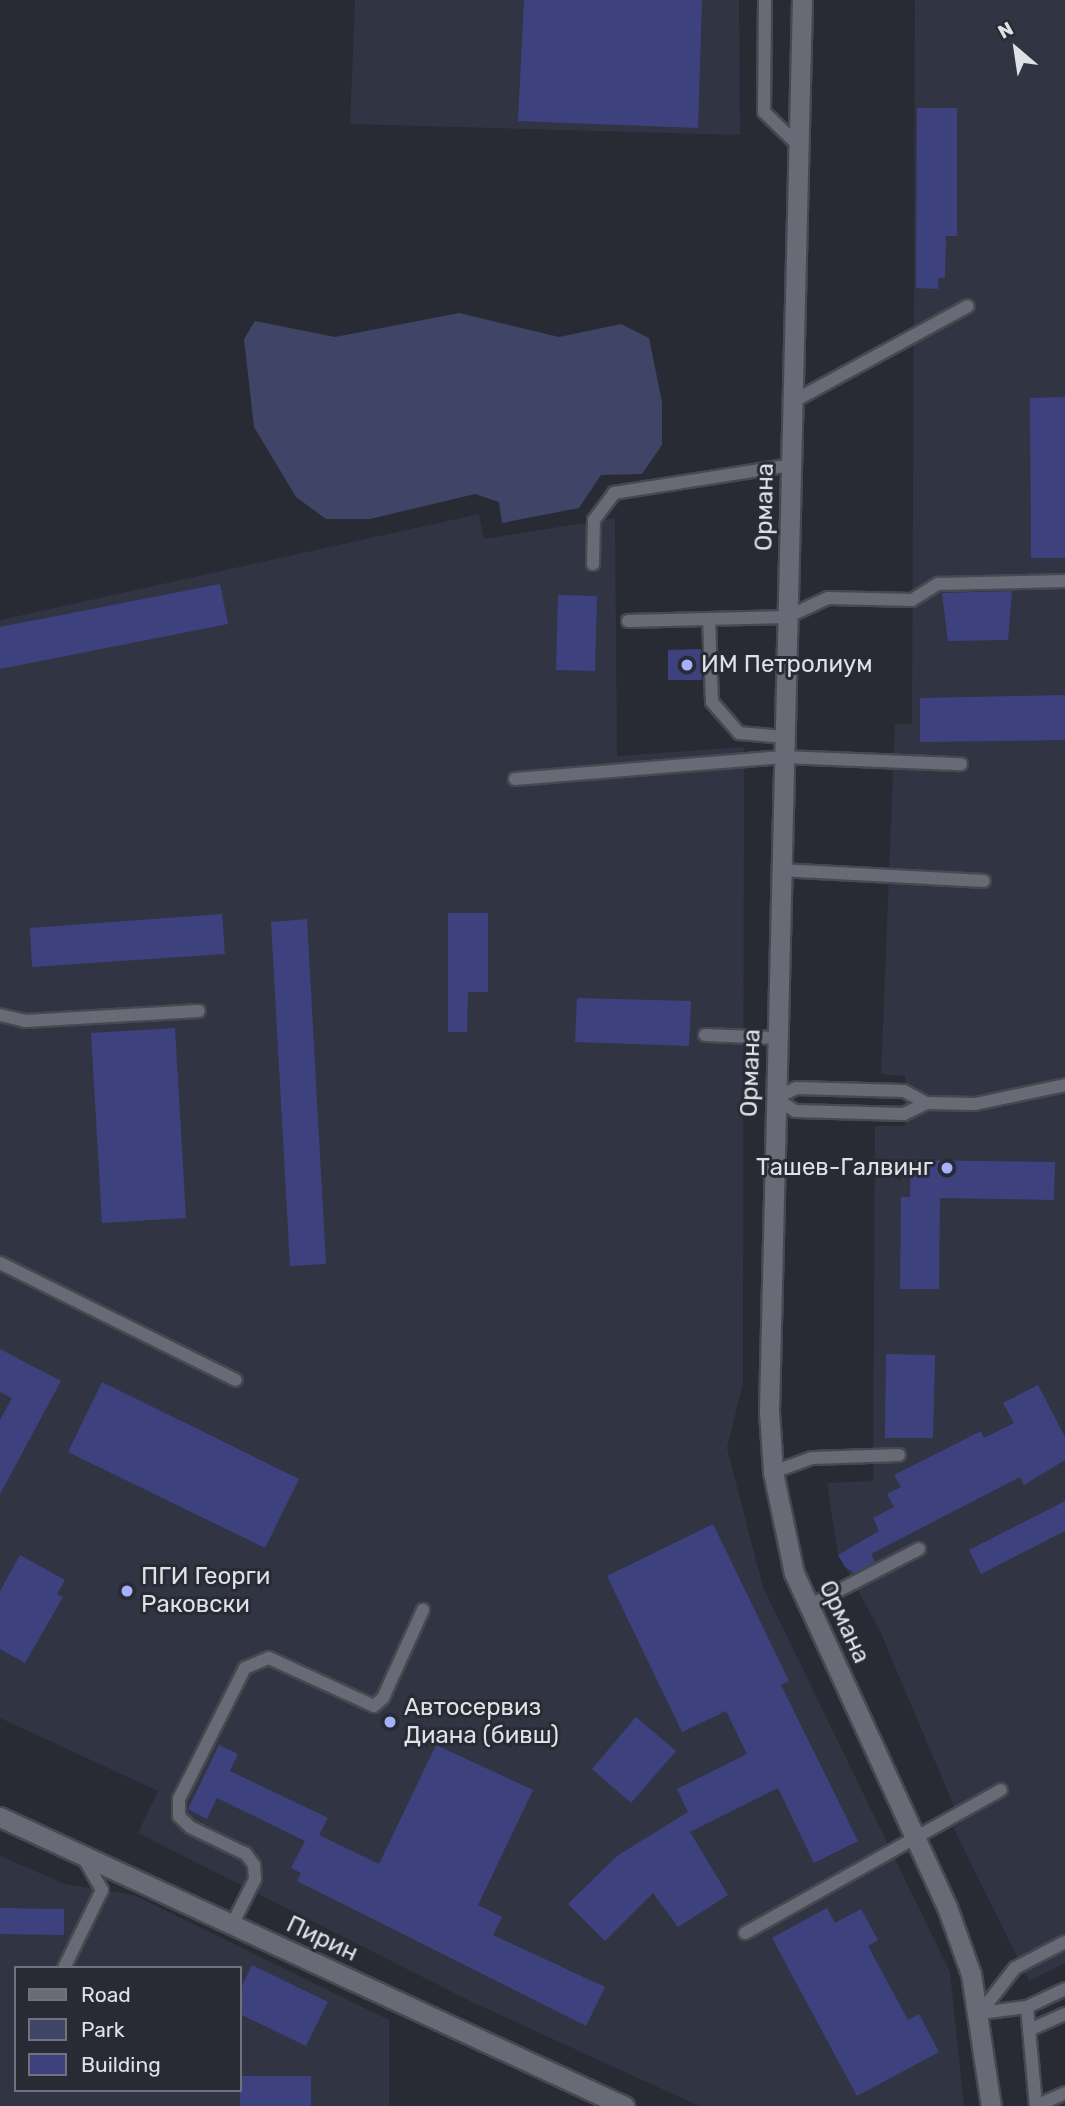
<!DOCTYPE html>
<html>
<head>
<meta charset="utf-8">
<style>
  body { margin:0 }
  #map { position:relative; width:1065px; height:2106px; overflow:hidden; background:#282a34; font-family:Rubik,sans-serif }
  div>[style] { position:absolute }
  .built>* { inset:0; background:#313443 }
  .green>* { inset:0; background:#404568 }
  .building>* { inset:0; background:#3d427e }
  .roads { filter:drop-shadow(2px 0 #474850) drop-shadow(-2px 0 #474850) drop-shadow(0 2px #474850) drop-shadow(0 -2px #474850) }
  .service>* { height:12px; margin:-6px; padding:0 6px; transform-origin:6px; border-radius:6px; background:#686a75 }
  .minor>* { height:19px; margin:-9.5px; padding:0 9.5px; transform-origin:9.5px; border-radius:9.5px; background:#686a75 }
  .dots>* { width:19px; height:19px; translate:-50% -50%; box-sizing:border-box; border:4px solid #282a34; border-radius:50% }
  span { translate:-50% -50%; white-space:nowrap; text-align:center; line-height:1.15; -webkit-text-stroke:6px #282a34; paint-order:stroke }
  .street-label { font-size:24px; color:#dfe1e7 }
  .poi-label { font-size:24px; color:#dfe1e7 }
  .left { translate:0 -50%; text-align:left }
  .right { translate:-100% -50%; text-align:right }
  .legend { position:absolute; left:14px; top:1966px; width:228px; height:126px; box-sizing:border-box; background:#282a34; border:2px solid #71737c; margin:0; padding:9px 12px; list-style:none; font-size:21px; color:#dfe1e7 }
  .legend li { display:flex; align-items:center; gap:14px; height:35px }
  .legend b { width:35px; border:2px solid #71737c }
  .north { position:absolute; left:981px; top:14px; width:70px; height:70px; -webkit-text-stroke:5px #282a34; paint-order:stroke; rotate:331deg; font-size:19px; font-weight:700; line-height:28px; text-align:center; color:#dfe1e7 }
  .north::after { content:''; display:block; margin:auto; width:24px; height:32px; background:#dfe1e7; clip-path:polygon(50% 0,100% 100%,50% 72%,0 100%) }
</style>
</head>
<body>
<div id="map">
  <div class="built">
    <div style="clip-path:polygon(355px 0,739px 0,740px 135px,350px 124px)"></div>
    <div style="clip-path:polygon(915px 0,1065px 0,1065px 1963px,1029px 1981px,953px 1827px,961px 1823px,880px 1631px,838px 1554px,827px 1483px,873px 1481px,875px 1126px,905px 1126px,905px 1076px,881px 1074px,895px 724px,912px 724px)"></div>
    <div style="clip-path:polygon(479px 514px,484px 539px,615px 518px,617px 756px,744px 747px,743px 1383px,727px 1448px,763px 1587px,950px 1972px,964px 2106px,699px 2106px,474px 2003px,138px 1833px,158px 1791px,0 1718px,0 620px)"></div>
    <div style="clip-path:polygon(evenodd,0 1856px,65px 1884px,134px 1895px,389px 2020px,389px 2106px,0 2106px,0 1856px,16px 1968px,240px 1968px,240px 2090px,16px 2090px,16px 1968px)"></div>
  </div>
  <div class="green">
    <div style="clip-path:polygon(459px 313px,559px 337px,621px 324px,649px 338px,662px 402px,662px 445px,642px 474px,601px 475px,579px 508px,502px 523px,499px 502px,475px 494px,370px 519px,326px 519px,296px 497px,254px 427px,244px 339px,255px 321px,335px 337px)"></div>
  </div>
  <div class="building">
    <div style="clip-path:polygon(524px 0,702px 0,698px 128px,518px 121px)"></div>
    <div style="clip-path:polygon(917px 108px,957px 108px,957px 236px,946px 236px,945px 278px,938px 278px,938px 289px,916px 288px)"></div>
    <div style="clip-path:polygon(1065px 397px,1065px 558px,1031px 558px,1030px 398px)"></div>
    <div style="clip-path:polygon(220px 584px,228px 624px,0 669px,0 627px)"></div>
    <div style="clip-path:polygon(1012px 591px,1008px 640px,948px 641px,942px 593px)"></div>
    <div style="clip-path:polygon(558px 595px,597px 596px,595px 671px,556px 670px)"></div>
    <div style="clip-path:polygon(701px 649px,702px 680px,668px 680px,668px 650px)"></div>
    <div style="clip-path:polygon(1065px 695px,1065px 740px,920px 742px,920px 698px)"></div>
    <div style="clip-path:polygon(448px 913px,488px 913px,488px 992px,468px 992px,467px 1032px,448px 1032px)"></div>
    <div style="clip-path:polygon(222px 914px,225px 954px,32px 967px,30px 928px)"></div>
    <div style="clip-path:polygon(307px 919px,326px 1264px,290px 1266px,271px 922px)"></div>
    <div style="clip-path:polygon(577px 998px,691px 1001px,689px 1046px,575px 1042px)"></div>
    <div style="clip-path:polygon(175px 1028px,186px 1218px,102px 1223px,91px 1033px)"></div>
    <div style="clip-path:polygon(911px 1160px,1055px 1162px,1054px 1200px,940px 1198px,939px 1289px,900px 1289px,901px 1197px,910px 1197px)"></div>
    <div style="clip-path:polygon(0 1349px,61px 1381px,0 1494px,0 1420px,12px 1398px,0 1392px)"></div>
    <div style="clip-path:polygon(886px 1354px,935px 1355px,933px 1438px,885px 1438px)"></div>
    <div style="clip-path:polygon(102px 1382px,299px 1479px,265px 1548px,68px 1452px)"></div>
    <div style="clip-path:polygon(1038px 1385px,1065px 1437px,1065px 1460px,1024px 1485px,1020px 1477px,871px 1554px,875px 1562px,854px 1573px,845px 1567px,838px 1555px,879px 1531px,873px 1518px,894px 1507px,887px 1494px,901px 1487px,894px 1475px,981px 1431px,984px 1438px,1014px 1423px,1003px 1403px)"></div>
    <div style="clip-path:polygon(1065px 1501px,1065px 1531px,981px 1574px,969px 1550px)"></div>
    <div style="clip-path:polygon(713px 1524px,789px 1681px,781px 1685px,858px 1841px,814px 1863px,778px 1788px,690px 1832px,728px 1895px,678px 1927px,653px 1893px,605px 1941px,568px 1904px,617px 1856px,688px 1812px,677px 1789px,747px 1754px,726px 1711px,682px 1732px,607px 1576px)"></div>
    <div style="clip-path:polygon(20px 1555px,65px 1580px,57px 1594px,63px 1597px,25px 1663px,0 1649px,0 1591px)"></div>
    <div style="clip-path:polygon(636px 1717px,676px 1751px,631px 1803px,592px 1769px)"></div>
    <div style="clip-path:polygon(219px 1745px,238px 1754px,230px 1771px,328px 1818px,319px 1835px,379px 1864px,436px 1745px,533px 1790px,478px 1905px,502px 1917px,493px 1935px,605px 1987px,586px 2026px,297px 1881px,301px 1873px,291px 1868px,305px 1841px,217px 1798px,207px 1819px,188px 1809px)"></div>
    <div style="clip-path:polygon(0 1908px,64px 1909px,64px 1935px,0 1934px)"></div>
    <div style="clip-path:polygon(827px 1908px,835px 1923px,861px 1909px,878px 1940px,868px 1946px,908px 2020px,919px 2014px,939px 2052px,857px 2096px,772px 1938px)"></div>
    <div style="clip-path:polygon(252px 1965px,328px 2002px,306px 2046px,240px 2014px,240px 1990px)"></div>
    <div style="clip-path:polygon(240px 2076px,311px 2076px,311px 2106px,240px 2106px)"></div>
  </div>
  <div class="roads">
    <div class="service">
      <div style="left:765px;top:0;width:112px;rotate:90.5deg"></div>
      <div style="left:764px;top:112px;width:49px;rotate:44.2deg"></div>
      <div style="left:792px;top:402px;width:200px;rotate:-28.6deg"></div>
      <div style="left:593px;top:564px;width:44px;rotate:-88.7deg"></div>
      <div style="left:594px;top:520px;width:34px;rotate:-53deg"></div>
      <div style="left:614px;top:493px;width:179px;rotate:-9deg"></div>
      <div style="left:709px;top:619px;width:83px;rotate:87.9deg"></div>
      <div style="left:712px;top:702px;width:41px;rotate:48.9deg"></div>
      <div style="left:739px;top:733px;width:45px;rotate:5.1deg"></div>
      <div style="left:628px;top:621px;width:159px;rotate:-1.4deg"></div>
      <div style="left:787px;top:617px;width:45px;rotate:-24.9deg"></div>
      <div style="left:828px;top:598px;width:84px;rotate:1.4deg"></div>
      <div style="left:912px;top:600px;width:31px;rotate:-32deg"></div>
      <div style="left:938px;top:584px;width:127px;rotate:-1.4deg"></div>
      <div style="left:515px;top:779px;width:269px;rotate:-4.7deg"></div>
      <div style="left:783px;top:757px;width:178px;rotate:2.3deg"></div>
      <div style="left:781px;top:870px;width:203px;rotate:3.1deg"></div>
      <div style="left:0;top:1015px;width:26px;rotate:13deg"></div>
      <div style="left:25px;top:1021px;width:174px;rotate:-3.3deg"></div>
      <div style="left:705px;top:1035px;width:72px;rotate:2.4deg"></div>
      <div style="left:775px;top:1098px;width:24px;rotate:33deg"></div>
      <div style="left:795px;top:1111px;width:109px;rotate:1.6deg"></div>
      <div style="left:904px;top:1114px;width:25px;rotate:-26deg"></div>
      <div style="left:927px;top:1103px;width:48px;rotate:1.2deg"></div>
      <div style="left:975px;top:1104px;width:92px;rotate:-11.9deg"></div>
      <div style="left:775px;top:1098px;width:23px;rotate:-25deg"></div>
      <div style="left:796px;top:1088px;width:108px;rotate:1.6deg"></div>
      <div style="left:904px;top:1091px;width:26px;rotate:28deg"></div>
      <div style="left:0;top:1263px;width:263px;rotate:26.4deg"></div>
      <div style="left:773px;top:1472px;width:41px;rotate:-19.7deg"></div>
      <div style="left:812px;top:1458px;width:87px;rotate:-2deg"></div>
      <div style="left:809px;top:1606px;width:124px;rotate:-27.4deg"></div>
      <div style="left:232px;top:1925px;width:51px;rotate:-63.4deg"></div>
      <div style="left:255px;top:1879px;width:14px;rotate:-94deg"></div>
      <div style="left:254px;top:1865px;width:14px;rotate:-126deg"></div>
      <div style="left:246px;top:1854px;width:62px;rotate:-154.3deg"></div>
      <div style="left:190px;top:1827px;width:16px;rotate:-135deg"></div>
      <div style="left:179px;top:1816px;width:17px;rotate:-90deg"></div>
      <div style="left:179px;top:1799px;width:147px;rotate:-63.3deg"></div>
      <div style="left:245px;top:1668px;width:26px;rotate:-23deg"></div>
      <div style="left:269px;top:1658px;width:115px;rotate:24.6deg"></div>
      <div style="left:374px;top:1706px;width:12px;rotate:-42deg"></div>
      <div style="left:383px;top:1698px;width:97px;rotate:-65.6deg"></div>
      <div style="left:745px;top:1933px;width:293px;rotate:-29.2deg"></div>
      <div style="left:64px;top:1968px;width:87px;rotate:-64deg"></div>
      <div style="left:102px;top:1890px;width:40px;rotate:-119.7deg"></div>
      <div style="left:1027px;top:2007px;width:99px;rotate:84.8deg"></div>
      <div style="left:1036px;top:2106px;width:32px;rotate:-24deg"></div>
      <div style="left:980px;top:2013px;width:57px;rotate:-52.1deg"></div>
      <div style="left:1015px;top:1968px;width:56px;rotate:-27.5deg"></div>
      <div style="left:980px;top:2013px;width:47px;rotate:-7.3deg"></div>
      <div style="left:1027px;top:2007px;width:42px;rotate:-25.3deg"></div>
      <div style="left:1029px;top:2030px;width:39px;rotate:-24deg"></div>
    </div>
    <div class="minor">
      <div style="left:802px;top:0;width:1411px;rotate:91.34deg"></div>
      <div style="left:769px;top:1411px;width:61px;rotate:86.2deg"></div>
      <div style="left:773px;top:1472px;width:103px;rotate:78.3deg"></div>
      <div style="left:794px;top:1573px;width:367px;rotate:65.4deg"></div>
      <div style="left:947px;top:1907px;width:71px;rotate:70.3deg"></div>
      <div style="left:971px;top:1974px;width:134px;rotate:81.4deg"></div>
      <div style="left:0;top:1817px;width:688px;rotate:24.85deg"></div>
    </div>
  </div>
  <div class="dots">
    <div style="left:687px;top:665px;background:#a6b1fc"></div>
    <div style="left:947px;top:1168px;background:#a6b1fc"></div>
    <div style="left:127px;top:1591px;background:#a6b1fc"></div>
    <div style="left:390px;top:1722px;background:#a6b1fc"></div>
  </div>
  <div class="street-label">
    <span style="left:765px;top:507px;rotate:-89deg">Ормана</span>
    <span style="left:751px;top:1073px;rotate:-88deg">Ормана</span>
    <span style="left:844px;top:1622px;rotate:65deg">Ормана</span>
    <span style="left:322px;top:1939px;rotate:25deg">Пирин</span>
  </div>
  <div class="poi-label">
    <span class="left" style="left:701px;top:665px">ИМ Петролиум</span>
    <span class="right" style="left:933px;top:1168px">Ташев-Галвинг</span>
    <span class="left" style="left:141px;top:1591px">ПГИ Георги<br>Раковски</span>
    <span class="left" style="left:404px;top:1722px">Автосервиз<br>Диана (бивш)</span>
  </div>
  <ul class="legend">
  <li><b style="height:9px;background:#686a75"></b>Road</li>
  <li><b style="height:19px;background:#404568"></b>Park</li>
  <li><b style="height:19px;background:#3d427e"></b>Building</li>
  </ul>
  <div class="north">N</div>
</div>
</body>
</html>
